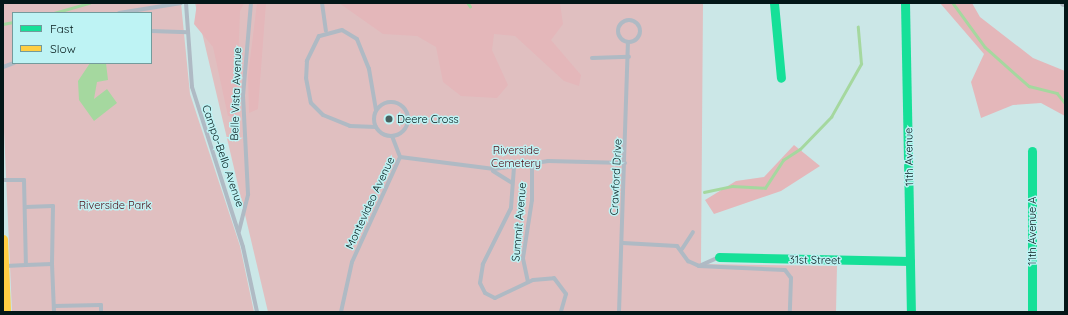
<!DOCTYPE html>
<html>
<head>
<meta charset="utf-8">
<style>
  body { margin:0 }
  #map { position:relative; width:1068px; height:315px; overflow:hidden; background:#cbe7e7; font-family:Quicksand,sans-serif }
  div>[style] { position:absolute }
  .green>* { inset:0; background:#e0bfc0 }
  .forest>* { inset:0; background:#e4b7ba }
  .water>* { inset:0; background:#a5d89f }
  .stream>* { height:2.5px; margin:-1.25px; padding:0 1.25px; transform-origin:1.25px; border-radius:1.25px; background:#a5d89f }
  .lane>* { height:4px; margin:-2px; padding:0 2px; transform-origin:2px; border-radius:2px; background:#afbac4 }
  .lane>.ring { margin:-2px; padding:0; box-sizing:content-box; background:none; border:4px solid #afbac4; border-radius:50% }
  .street>* { height:8px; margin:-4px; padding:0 4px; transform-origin:4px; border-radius:4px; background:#afbac4 }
  .fast>* { height:9px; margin:-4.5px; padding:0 4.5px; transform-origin:4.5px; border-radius:4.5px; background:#16e098 }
  .slow>* { height:9px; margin:-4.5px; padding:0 4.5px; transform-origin:4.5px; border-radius:4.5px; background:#ffcf43 }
  .dots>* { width:11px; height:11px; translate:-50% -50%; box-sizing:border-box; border:2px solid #bef3f4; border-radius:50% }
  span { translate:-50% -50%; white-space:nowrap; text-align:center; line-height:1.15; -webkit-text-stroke:3px #bef3f4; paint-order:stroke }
  .street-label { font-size:11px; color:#031718 }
  .poi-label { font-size:11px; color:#031718 }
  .left { translate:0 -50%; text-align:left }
  .park-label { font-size:11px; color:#4e0e18 }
  .frame { position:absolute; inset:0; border:4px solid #031718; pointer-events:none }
  .legend { position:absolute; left:12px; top:12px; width:140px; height:52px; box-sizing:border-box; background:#bef3f4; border:1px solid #739b9c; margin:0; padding:5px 7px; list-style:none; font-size:12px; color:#031718 }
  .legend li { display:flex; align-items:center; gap:8px; height:20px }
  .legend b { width:20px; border:1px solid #739b9c }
</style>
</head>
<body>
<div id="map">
  <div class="green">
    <div style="clip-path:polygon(evenodd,3px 3px,181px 3px,190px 94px,240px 246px,254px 312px,12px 312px,3px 107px,3px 3px,13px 13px,151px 13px,151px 63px,13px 63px,13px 13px)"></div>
    <div style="clip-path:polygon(195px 3px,703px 3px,701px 264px,837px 266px,836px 312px,268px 312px)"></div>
  </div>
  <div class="forest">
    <div style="clip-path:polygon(197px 3px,244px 3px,240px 11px,236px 117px,228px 116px,213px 47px,194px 24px)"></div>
    <div style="clip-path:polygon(257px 3px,266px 3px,258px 109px,249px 113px,248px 76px)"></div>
    <div style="clip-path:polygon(339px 3px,560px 3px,563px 24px,551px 40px,581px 75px,579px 86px,564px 81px,515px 36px,494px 34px,492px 50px,508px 85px,497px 98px,461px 96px,443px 82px,436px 47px,417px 36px,383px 34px)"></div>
    <div style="clip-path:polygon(940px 3px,972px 3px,980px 17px,1033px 58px,1065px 71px,1065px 116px,1041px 103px,1013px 105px,981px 118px,971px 82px,984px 54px)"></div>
    <div style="clip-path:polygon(794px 145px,820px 166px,781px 191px,714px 214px,705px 200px,736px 181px,764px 177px)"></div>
  </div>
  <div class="water">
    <div style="clip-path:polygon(106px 63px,108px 80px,97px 82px,94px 99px,107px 89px,117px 103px,94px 121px,79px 100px,78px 81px,90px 63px)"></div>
  </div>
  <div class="stream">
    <div style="left:468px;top:3px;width:4px;rotate:56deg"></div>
    <div style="left:953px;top:3px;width:54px;rotate:54deg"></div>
    <div style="left:985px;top:47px;width:59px;rotate:41.6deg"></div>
    <div style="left:1029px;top:86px;width:29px;rotate:14deg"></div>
    <div style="left:1057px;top:93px;width:13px;rotate:51deg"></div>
    <div style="left:54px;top:13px;width:37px;rotate:-16deg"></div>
    <div style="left:3px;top:24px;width:10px;rotate:-11deg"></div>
    <div style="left:704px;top:192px;width:29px;rotate:-12deg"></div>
    <div style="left:732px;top:186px;width:33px;rotate:3deg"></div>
    <div style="left:765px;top:188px;width:33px;rotate:-57deg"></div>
    <div style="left:783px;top:160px;width:20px;rotate:-33deg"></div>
    <div style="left:800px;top:149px;width:45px;rotate:-45.9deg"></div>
    <div style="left:831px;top:117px;width:61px;rotate:-60.5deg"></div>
    <div style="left:861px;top:64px;width:37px;rotate:-95deg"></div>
  </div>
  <div class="lane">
    <div style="left:186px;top:3px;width:84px;rotate:85.9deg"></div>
    <div style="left:192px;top:87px;width:168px;rotate:72.3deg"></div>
    <div style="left:243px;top:247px;width:66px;rotate:77.8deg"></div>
    <div style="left:322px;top:3px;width:28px;rotate:82deg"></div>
    <div style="left:119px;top:13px;width:63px;rotate:-9.2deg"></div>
    <div class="ring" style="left:618px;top:20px;width:18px;height:18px"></div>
    <div style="left:151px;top:31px;width:37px;rotate:2deg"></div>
    <div style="left:592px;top:58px;width:37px;rotate:-2deg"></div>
    <div style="left:3px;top:67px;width:12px;rotate:-20deg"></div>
    <div class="ring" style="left:374px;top:102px;width:30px;height:30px"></div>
    <div style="left:376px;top:110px;width:42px;rotate:-99.7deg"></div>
    <div style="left:369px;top:69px;width:32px;rotate:-112deg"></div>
    <div style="left:357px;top:39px;width:17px;rotate:-149deg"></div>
    <div style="left:342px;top:30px;width:24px;rotate:165deg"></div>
    <div style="left:319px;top:36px;width:28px;rotate:116deg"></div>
    <div style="left:307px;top:61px;width:17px;rotate:93deg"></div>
    <div style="left:306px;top:78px;width:25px;rotate:79deg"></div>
    <div style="left:311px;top:103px;width:17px;rotate:45deg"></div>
    <div style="left:323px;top:115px;width:29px;rotate:22deg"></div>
    <div style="left:350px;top:126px;width:26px;rotate:2deg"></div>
    <div style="left:392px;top:136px;width:22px;rotate:69deg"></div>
    <div style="left:514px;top:167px;width:41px;rotate:94.2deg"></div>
    <div style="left:511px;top:208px;width:63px;rotate:116.6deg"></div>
    <div style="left:483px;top:264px;width:19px;rotate:99deg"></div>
    <div style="left:480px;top:283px;width:11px;rotate:63deg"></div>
    <div style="left:485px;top:293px;width:11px;rotate:27deg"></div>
    <div style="left:495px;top:298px;width:42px;rotate:-25.3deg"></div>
    <div style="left:533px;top:280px;width:21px;rotate:-5deg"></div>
    <div style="left:554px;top:278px;width:20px;rotate:53deg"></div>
    <div style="left:566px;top:294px;width:19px;rotate:106deg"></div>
    <div style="left:493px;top:171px;width:22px;rotate:32deg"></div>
    <div style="left:3px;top:180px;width:21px"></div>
    <div style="left:24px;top:180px;width:85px;rotate:88.7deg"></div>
    <div style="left:26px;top:265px;width:20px;rotate:177deg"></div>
    <div style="left:25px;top:207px;width:28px;rotate:-2deg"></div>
    <div style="left:53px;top:206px;width:58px;rotate:91deg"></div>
    <div style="left:52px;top:264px;width:26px;rotate:178deg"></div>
    <div style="left:239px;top:231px;width:38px;rotate:-76deg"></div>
    <div style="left:248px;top:194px;width:98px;rotate:-92.9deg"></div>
    <div style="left:243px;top:96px;width:93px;rotate:-85.1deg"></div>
    <div style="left:623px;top:243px;width:54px;rotate:3.2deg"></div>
    <div style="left:677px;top:246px;width:19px;rotate:54deg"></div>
    <div style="left:688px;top:261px;width:12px;rotate:24deg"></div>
    <div style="left:699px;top:266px;width:86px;rotate:2.7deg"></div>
    <div style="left:785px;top:270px;width:10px;rotate:53deg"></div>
    <div style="left:791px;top:278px;width:34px;rotate:92deg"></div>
    <div style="left:682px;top:249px;width:20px;rotate:-57deg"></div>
    <div style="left:52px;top:264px;width:48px;rotate:87.6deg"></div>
    <div style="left:699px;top:266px;width:22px;rotate:-24deg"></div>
    <div style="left:528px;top:282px;width:25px;rotate:-102deg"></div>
    <div style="left:523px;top:258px;width:59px;rotate:-81.2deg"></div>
    <div style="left:532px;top:200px;width:36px;rotate:-90deg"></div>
    <div style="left:54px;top:306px;width:47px;rotate:-1.2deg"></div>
    <div style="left:101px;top:305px;width:7px;rotate:90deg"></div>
    <div style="left:341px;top:312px;width:51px;rotate:-77.6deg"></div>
    <div style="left:352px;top:262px;width:115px;rotate:-65.4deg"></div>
    <div style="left:400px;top:157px;width:95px;rotate:7.3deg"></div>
    <div style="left:494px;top:169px;width:55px;rotate:-8.4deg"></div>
    <div style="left:548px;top:161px;width:77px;rotate:1.5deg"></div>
    <div style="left:619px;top:312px;width:270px;rotate:-88.1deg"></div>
  </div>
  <div class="street">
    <div style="left:1064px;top:3px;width:1px"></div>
  </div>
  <div class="fast">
    <div style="left:774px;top:3px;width:75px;rotate:84.7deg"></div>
    <div style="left:905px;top:3px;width:309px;rotate:88.9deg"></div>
    <div style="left:1032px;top:151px;width:161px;rotate:90deg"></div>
    <div style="left:719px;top:257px;width:191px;rotate:1.2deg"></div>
  </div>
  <div class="slow">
    <div style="left:3px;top:239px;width:73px;rotate:87.6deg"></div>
  </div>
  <div class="dots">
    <div style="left:389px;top:119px;background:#496060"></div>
  </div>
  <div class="street-label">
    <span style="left:236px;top:94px;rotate:-88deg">Belle Vista Avenue</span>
    <span style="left:223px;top:156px;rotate:71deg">Campo-Bello Avenue</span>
    <span style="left:909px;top:157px;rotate:-91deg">11th Avenue</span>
    <span style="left:616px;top:177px;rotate:-87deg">Crawford Drive</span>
    <span style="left:370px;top:203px;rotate:-65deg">Montevideo Avenue</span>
    <span style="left:519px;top:222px;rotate:-85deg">Summit Avenue</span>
    <span style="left:1032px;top:231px;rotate:-90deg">11th Avenue A</span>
    <span style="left:815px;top:260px;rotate:1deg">31st Street</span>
  </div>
  <div class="poi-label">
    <span class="left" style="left:397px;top:119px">Deere Cross</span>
  </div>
  <div class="park-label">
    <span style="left:516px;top:157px">Riverside<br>Cemetery</span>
    <span style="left:115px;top:205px">Riverside Park</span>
  </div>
  <div class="frame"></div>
  <ul class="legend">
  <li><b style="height:5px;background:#16e098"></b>Fast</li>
  <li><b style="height:5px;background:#ffcf43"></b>Slow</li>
  </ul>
</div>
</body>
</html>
